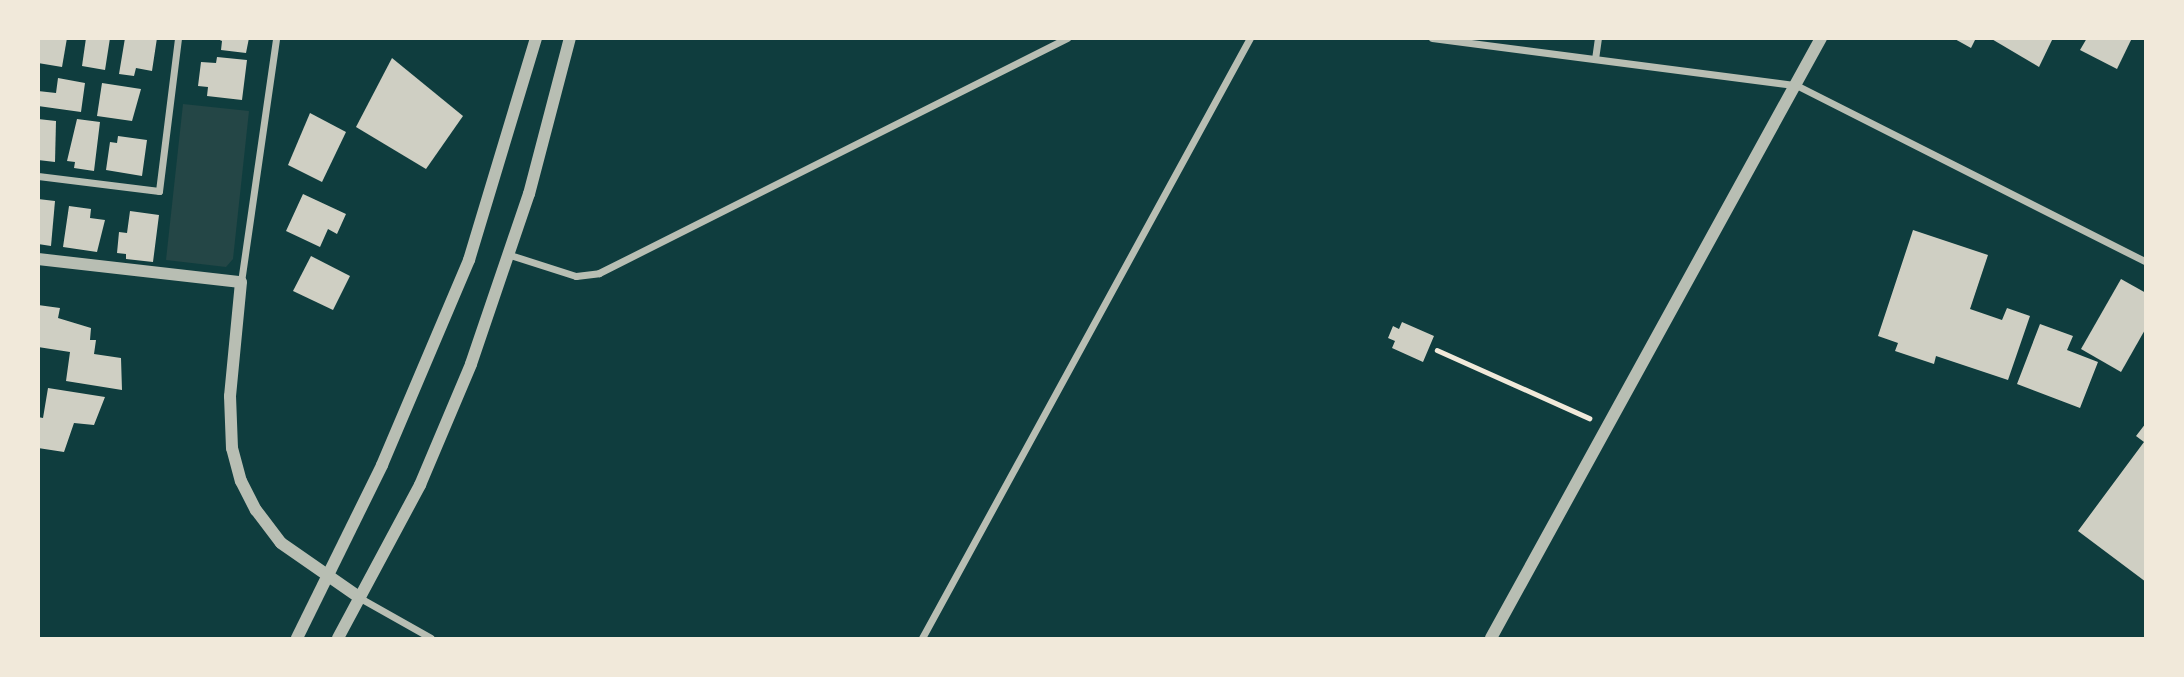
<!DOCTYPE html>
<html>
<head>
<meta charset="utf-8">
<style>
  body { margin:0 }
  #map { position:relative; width:2184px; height:677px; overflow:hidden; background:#0f3d3e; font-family:Overpass,sans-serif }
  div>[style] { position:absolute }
  .green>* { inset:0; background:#244646 }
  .building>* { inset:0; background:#cfcfc3 }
  .path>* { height:4.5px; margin:-2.25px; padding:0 2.25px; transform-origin:2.25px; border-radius:2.25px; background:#f1e9da }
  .minor>* { height:7px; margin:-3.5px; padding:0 3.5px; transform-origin:3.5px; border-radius:3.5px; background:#b8beb3 }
  .tertiary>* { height:12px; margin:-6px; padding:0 6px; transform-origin:6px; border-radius:6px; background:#b8beb3 }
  span { translate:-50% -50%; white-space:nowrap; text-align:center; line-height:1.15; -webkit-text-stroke:5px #f1e9da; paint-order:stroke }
  .frame { position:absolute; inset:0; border:40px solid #f1e9da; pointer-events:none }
</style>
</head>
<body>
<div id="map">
  <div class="green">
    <div style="clip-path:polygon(183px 104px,249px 111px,233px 259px,226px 267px,166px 260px)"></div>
  </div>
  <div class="building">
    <div style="clip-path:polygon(39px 38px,67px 38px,62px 67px,38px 63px)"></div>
    <div style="clip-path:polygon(86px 38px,110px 38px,105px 70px,82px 66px)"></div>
    <div style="clip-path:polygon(125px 38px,157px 38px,152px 71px,136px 68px,134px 76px,119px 74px)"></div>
    <div style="clip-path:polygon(215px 38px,249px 38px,246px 53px,221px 50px,222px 41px)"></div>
    <div style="clip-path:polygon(1953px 38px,1976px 38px,1971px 48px)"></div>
    <div style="clip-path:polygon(1990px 38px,2053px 38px,2039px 67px)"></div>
    <div style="clip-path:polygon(2087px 38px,2132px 38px,2117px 69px,2080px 50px)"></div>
    <div style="clip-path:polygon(217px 57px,247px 60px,242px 100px,207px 96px,208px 87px,198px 86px,201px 62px,216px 63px)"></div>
    <div style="clip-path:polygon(392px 58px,463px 116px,426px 169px,356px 127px)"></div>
    <div style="clip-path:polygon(58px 78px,85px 83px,81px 112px,38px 106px,38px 91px,56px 93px)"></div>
    <div style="clip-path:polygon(102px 83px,141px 89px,132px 121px,97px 116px)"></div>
    <div style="clip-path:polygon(310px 113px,346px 132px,322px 182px,288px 165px)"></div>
    <div style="clip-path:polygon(38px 119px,56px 121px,55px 162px,38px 160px)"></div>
    <div style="clip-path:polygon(77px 119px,100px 122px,94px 171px,74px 168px,75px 162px,67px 161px)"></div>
    <div style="clip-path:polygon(118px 136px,147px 140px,142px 176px,106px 170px,110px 142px,117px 143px)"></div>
    <div style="clip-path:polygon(303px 194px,346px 214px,337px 234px,328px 229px,320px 247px,286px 231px)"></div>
    <div style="clip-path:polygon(38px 199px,55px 201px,51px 246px,38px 244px)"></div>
    <div style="clip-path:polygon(69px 206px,91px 209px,90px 218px,105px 220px,97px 252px,63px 247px)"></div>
    <div style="clip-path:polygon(130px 211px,159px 215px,153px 262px,126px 259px,126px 254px,117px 253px,119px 232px,127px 233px)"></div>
    <div style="clip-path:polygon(1913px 230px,1988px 255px,1970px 309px,2002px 320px,2007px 308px,2030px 316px,2008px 380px,1936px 356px,1934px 364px,1895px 351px,1898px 343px,1878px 336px)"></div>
    <div style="clip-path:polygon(311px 256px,350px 276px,333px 310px,293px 291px)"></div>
    <div style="clip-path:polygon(2121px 279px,2146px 293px,2146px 328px,2121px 372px,2081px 349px)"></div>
    <div style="clip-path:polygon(38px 305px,60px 308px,58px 318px,91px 328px,90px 340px,96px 340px,94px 354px,121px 358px,122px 390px,66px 381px,70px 352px,38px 347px)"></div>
    <div style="clip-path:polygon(1402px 322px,1434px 336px,1423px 362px,1392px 348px,1395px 341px,1388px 338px,1393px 326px,1399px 329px)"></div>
    <div style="clip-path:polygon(2040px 324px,2073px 336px,2067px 350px,2098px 362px,2080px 408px,2017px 384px)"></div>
    <div style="clip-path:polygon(48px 388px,105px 397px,94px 425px,74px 423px,64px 452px,38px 448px,38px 417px,43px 418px)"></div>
    <div style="clip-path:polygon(2146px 423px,2146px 582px,2078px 531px,2144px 442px,2136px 436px)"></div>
  </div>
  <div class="path">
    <div style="left:1437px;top:350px;width:167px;rotate:24.1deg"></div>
  </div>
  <div class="minor">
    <div style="left:1432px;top:38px;width:367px;rotate:7.4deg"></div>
    <div style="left:1796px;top:85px;width:392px;rotate:26.8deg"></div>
    <div style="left:1595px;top:59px;width:21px;rotate:-82deg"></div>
    <div style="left:38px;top:176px;width:122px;rotate:7.1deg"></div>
    <div style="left:159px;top:191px;width:154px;rotate:-82.9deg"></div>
    <div style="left:510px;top:255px;width:69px;rotate:17.7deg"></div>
    <div style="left:576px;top:276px;width:23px;rotate:-7deg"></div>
    <div style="left:599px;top:273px;width:524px;rotate:-26.66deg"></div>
    <div style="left:241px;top:282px;width:246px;rotate:-81.8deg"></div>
    <div style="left:360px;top:598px;width:81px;rotate:29.4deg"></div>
    <div style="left:922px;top:638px;width:684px;rotate:-61.34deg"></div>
  </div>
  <div class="tertiary">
    <div style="left:38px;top:259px;width:204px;rotate:6.5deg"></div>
    <div style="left:241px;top:282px;width:115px;rotate:95.5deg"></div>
    <div style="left:230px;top:396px;width:52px;rotate:87.8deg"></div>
    <div style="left:232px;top:448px;width:34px;rotate:75deg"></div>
    <div style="left:241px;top:481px;width:33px;rotate:63deg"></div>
    <div style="left:256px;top:510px;width:41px;rotate:52.9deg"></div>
    <div style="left:281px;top:543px;width:96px;rotate:34.8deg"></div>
    <div style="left:297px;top:638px;width:193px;rotate:-63.8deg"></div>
    <div style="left:382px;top:465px;width:223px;rotate:-67deg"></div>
    <div style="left:469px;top:260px;width:232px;rotate:-73.2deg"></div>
    <div style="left:338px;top:638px;width:174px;rotate:-61.8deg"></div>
    <div style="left:420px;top:485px;width:131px;rotate:-67.1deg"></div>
    <div style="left:471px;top:364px;width:180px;rotate:-71.2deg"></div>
    <div style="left:529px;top:194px;width:161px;rotate:-75.3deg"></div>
    <div style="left:1491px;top:638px;width:685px;rotate:-61.19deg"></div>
  </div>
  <div class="frame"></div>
</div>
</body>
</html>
